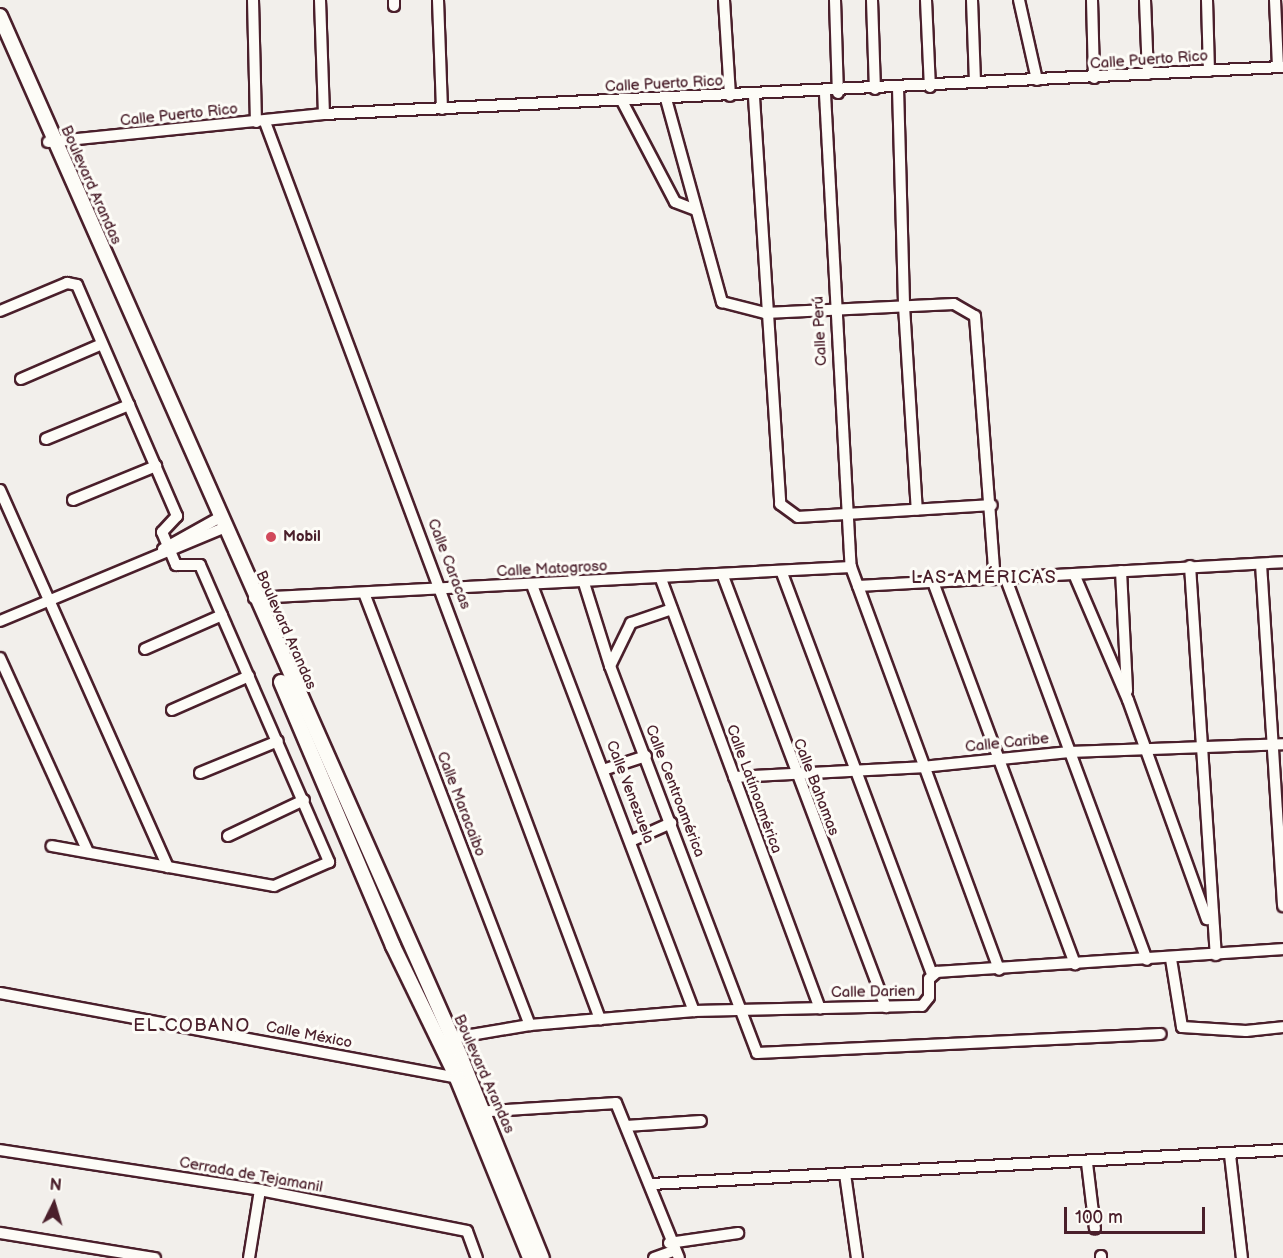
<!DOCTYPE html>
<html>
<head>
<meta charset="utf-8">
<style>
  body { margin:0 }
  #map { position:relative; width:1283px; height:1258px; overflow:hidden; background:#f2efeb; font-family:"Balsamiq Sans",sans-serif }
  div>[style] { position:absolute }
  .roads { filter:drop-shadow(2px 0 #4a1f2b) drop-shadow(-2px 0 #4a1f2b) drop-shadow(0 2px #4a1f2b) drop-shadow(0 -2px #4a1f2b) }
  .minor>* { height:10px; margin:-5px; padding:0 5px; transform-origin:5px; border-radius:5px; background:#fdfcf7 }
  .major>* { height:14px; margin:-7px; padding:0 7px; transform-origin:7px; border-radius:7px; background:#fdfcf7 }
  .dots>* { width:16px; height:16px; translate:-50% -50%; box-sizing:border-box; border:3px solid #fdfcf7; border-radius:50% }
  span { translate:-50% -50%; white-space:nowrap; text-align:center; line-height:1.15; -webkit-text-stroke:6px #fdfcf7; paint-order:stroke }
  .street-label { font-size:15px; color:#4a1f2b }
  .poi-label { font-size:15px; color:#4a1f2b; font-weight:700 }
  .left { translate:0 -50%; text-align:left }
  .quarter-label { font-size:18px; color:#4a1f2b; letter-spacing:1.5px }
  .north { position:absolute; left:24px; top:1174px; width:60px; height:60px; -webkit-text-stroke:4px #fdfcf7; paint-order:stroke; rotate:5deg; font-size:16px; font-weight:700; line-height:24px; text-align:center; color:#4a1f2b }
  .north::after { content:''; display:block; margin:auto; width:21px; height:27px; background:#4a1f2b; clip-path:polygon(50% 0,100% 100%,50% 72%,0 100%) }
  .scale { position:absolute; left:1064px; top:1207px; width:141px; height:27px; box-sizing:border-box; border:3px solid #4a1f2b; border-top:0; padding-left:8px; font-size:18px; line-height:21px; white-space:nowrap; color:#4a1f2b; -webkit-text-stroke:4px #fdfcf7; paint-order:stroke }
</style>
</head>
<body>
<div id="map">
  <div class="roads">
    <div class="minor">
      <div style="left:253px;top:0;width:122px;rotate:88.6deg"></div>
      <div style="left:320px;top:0;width:114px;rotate:88deg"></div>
      <div style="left:394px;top:0;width:6px;rotate:90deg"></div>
      <div style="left:438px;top:0;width:109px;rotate:87.9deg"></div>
      <div style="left:724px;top:0;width:96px;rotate:86.4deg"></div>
      <div style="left:835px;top:0;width:93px;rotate:88.2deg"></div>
      <div style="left:872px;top:0;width:89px;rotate:88.1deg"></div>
      <div style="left:926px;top:0;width:87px;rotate:87.4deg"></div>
      <div style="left:972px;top:0;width:82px;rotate:87.9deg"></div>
      <div style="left:1019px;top:0;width:82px;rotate:77.3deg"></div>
      <div style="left:1092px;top:0;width:78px;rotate:88.5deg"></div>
      <div style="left:1145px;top:0;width:74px;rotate:87.7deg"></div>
      <div style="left:1207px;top:0;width:71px;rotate:88.4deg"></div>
      <div style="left:1275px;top:0;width:67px;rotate:87.4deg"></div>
      <div style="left:898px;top:88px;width:218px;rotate:88.4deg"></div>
      <div style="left:904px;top:306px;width:204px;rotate:86.4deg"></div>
      <div style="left:825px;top:94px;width:474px;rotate:86.9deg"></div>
      <div style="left:851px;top:567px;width:429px;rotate:69.8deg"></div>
      <div style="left:754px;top:97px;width:408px;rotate:86.3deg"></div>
      <div style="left:780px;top:504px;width:22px;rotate:36deg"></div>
      <div style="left:798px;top:517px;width:194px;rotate:-3.5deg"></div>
      <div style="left:666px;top:99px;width:211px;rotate:74.6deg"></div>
      <div style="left:722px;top:302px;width:44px;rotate:14.3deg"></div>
      <div style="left:765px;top:313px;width:189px;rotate:-2.7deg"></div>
      <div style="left:954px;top:304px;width:24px;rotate:30deg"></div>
      <div style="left:975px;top:316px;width:264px;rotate:85.7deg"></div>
      <div style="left:622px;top:101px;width:114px;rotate:62.3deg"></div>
      <div style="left:675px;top:202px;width:22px;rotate:21deg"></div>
      <div style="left:265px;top:122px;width:958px;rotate:69.52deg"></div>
      <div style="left:48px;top:142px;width:277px;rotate:-5.8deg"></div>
      <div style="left:324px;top:114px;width:960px;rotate:-2.81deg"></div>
      <div style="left:0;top:311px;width:73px;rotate:-22.7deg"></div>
      <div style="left:67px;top:283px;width:10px;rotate:11deg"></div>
      <div style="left:77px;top:285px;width:252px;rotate:66.6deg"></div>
      <div style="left:177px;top:516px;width:22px;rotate:133deg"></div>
      <div style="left:162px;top:532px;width:36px;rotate:67deg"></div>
      <div style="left:176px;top:565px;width:24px"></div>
      <div style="left:200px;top:565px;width:324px;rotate:66.5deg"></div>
      <div style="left:329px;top:862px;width:60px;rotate:156.4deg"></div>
      <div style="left:274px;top:886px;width:226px;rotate:-169.8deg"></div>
      <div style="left:21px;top:379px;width:88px;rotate:-23.4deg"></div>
      <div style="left:46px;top:439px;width:90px;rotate:-22.3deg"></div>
      <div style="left:0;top:490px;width:413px;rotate:66deg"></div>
      <div style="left:73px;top:500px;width:90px;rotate:-22.3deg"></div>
      <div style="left:163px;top:549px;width:64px;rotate:-29deg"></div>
      <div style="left:1261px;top:564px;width:343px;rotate:86.3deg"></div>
      <div style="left:1190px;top:566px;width:390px;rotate:86.2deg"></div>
      <div style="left:1121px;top:571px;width:120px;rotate:87.1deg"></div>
      <div style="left:782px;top:573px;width:429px;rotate:69.5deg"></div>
      <div style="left:1074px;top:574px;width:137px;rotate:66.8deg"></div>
      <div style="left:1128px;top:700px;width:233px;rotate:70.2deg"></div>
      <div style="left:723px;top:576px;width:461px;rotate:69.3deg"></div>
      <div style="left:661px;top:579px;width:458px;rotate:69.7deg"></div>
      <div style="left:1006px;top:579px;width:406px;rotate:69.7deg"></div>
      <div style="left:933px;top:582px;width:408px;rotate:69.6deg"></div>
      <div style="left:584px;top:583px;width:87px;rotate:72.6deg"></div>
      <div style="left:610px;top:666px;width:414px;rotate:69.2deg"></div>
      <div style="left:757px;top:1053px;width:404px;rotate:-2.7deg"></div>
      <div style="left:532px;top:585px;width:456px;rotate:69.2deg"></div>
      <div style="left:858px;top:586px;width:426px;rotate:-3.2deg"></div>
      <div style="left:364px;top:593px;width:463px;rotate:69deg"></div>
      <div style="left:254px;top:598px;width:598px;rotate:-2.97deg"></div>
      <div style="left:0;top:621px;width:242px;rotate:-22.6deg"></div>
      <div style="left:145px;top:649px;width:84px;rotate:-23.8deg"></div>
      <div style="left:0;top:658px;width:213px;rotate:65.6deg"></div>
      <div style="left:610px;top:666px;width:48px;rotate:-64deg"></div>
      <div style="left:631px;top:623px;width:43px;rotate:-18.9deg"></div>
      <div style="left:172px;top:710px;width:84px;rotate:-23.8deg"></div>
      <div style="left:606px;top:769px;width:42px;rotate:-18deg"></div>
      <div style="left:200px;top:773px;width:84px;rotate:-22.3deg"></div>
      <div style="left:734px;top:777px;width:188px;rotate:-3deg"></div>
      <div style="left:922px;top:767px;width:148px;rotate:-5.8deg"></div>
      <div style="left:1069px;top:752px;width:214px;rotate:-2.1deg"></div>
      <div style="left:228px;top:836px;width:84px;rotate:-25.3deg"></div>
      <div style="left:633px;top:840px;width:42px;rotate:-24.1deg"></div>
      <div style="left:1171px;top:959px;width:69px;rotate:80.8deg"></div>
      <div style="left:1182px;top:1027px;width:64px;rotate:3.6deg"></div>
      <div style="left:1246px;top:1031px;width:37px;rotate:-6deg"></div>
      <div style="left:0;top:993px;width:471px;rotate:10.5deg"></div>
      <div style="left:447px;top:1039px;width:84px;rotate:-9.6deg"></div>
      <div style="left:530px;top:1025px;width:165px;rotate:-4.9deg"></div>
      <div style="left:694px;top:1011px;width:228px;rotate:-1.3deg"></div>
      <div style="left:922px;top:1006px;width:11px;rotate:-52deg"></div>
      <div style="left:929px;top:997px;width:18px;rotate:-90deg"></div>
      <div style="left:929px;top:979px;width:11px;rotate:-41deg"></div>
      <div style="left:937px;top:972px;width:347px;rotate:-3.8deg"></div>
      <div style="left:476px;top:1112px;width:140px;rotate:-3.7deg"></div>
      <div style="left:616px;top:1103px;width:167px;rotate:67.9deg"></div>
      <div style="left:626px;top:1126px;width:75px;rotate:-3.8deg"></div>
      <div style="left:0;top:1150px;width:263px;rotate:8.7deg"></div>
      <div style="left:260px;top:1190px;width:211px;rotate:11.2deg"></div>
      <div style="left:467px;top:1231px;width:29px;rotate:70deg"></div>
      <div style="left:1230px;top:1155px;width:104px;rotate:83.4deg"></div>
      <div style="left:1087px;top:1163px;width:66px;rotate:83.1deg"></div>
      <div style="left:845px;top:1174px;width:85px;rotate:81.9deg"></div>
      <div style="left:651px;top:1184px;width:633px;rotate:-3.08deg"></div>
      <div style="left:0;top:1233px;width:157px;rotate:9.2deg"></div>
      <div style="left:669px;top:1243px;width:70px;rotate:-8.2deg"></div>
      <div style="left:1101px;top:1256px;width:2px;rotate:90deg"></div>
      <div style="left:249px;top:1258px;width:69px;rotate:-80.8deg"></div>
      <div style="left:654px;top:1258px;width:20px;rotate:-20deg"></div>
    </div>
    <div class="major">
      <div style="left:0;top:16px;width:1139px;rotate:66.13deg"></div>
      <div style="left:461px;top:1058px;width:216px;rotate:68deg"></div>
      <div style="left:281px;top:682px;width:287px;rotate:67deg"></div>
      <div style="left:393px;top:946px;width:147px;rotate:64.1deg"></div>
      <div style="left:457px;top:1078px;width:194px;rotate:67.9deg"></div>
    </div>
  </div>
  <div class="dots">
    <div style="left:271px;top:537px;background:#d1495b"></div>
  </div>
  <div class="street-label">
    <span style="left:1149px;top:60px;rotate:-4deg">Calle Puerto Rico</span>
    <span style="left:664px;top:84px;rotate:-3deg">Calle Puerto Rico</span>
    <span style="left:179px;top:115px;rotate:-6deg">Calle Puerto Rico</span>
    <span style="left:91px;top:185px;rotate:66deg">Boulevard Arandas</span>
    <span style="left:820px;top:331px;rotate:-93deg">Calle Perú</span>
    <span style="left:449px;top:564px;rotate:69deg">Calle Caracas</span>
    <span style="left:552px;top:569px;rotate:-3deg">Calle Matogroso</span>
    <span style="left:286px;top:630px;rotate:66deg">Boulevard Arandas</span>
    <span style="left:1007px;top:743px;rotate:-6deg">Calle Caribe</span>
    <span style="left:816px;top:787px;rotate:69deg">Calle Bahamas</span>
    <span style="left:754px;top:789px;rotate:70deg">Calle Latinoamérica</span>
    <span style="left:675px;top:791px;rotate:69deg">Calle Centroamérica</span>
    <span style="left:630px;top:792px;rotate:69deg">Calle Venezuela</span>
    <span style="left:461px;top:804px;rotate:69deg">Calle Maracaibo</span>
    <span style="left:873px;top:992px;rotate:-1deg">Calle Darien</span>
    <span style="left:309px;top:1035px;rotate:11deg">Calle México</span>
    <span style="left:484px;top:1074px;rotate:66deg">Boulevard Arandas</span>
    <span style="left:251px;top:1175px;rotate:10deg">Cerrada de Tejamanil</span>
  </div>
  <div class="poi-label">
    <span class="left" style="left:283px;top:537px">Mobil</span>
  </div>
  <div class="quarter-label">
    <span style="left:984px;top:578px">LAS AMÉRICAS</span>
    <span style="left:192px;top:1026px">EL COBANO</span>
  </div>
  <div class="north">N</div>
  <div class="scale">100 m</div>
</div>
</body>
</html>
